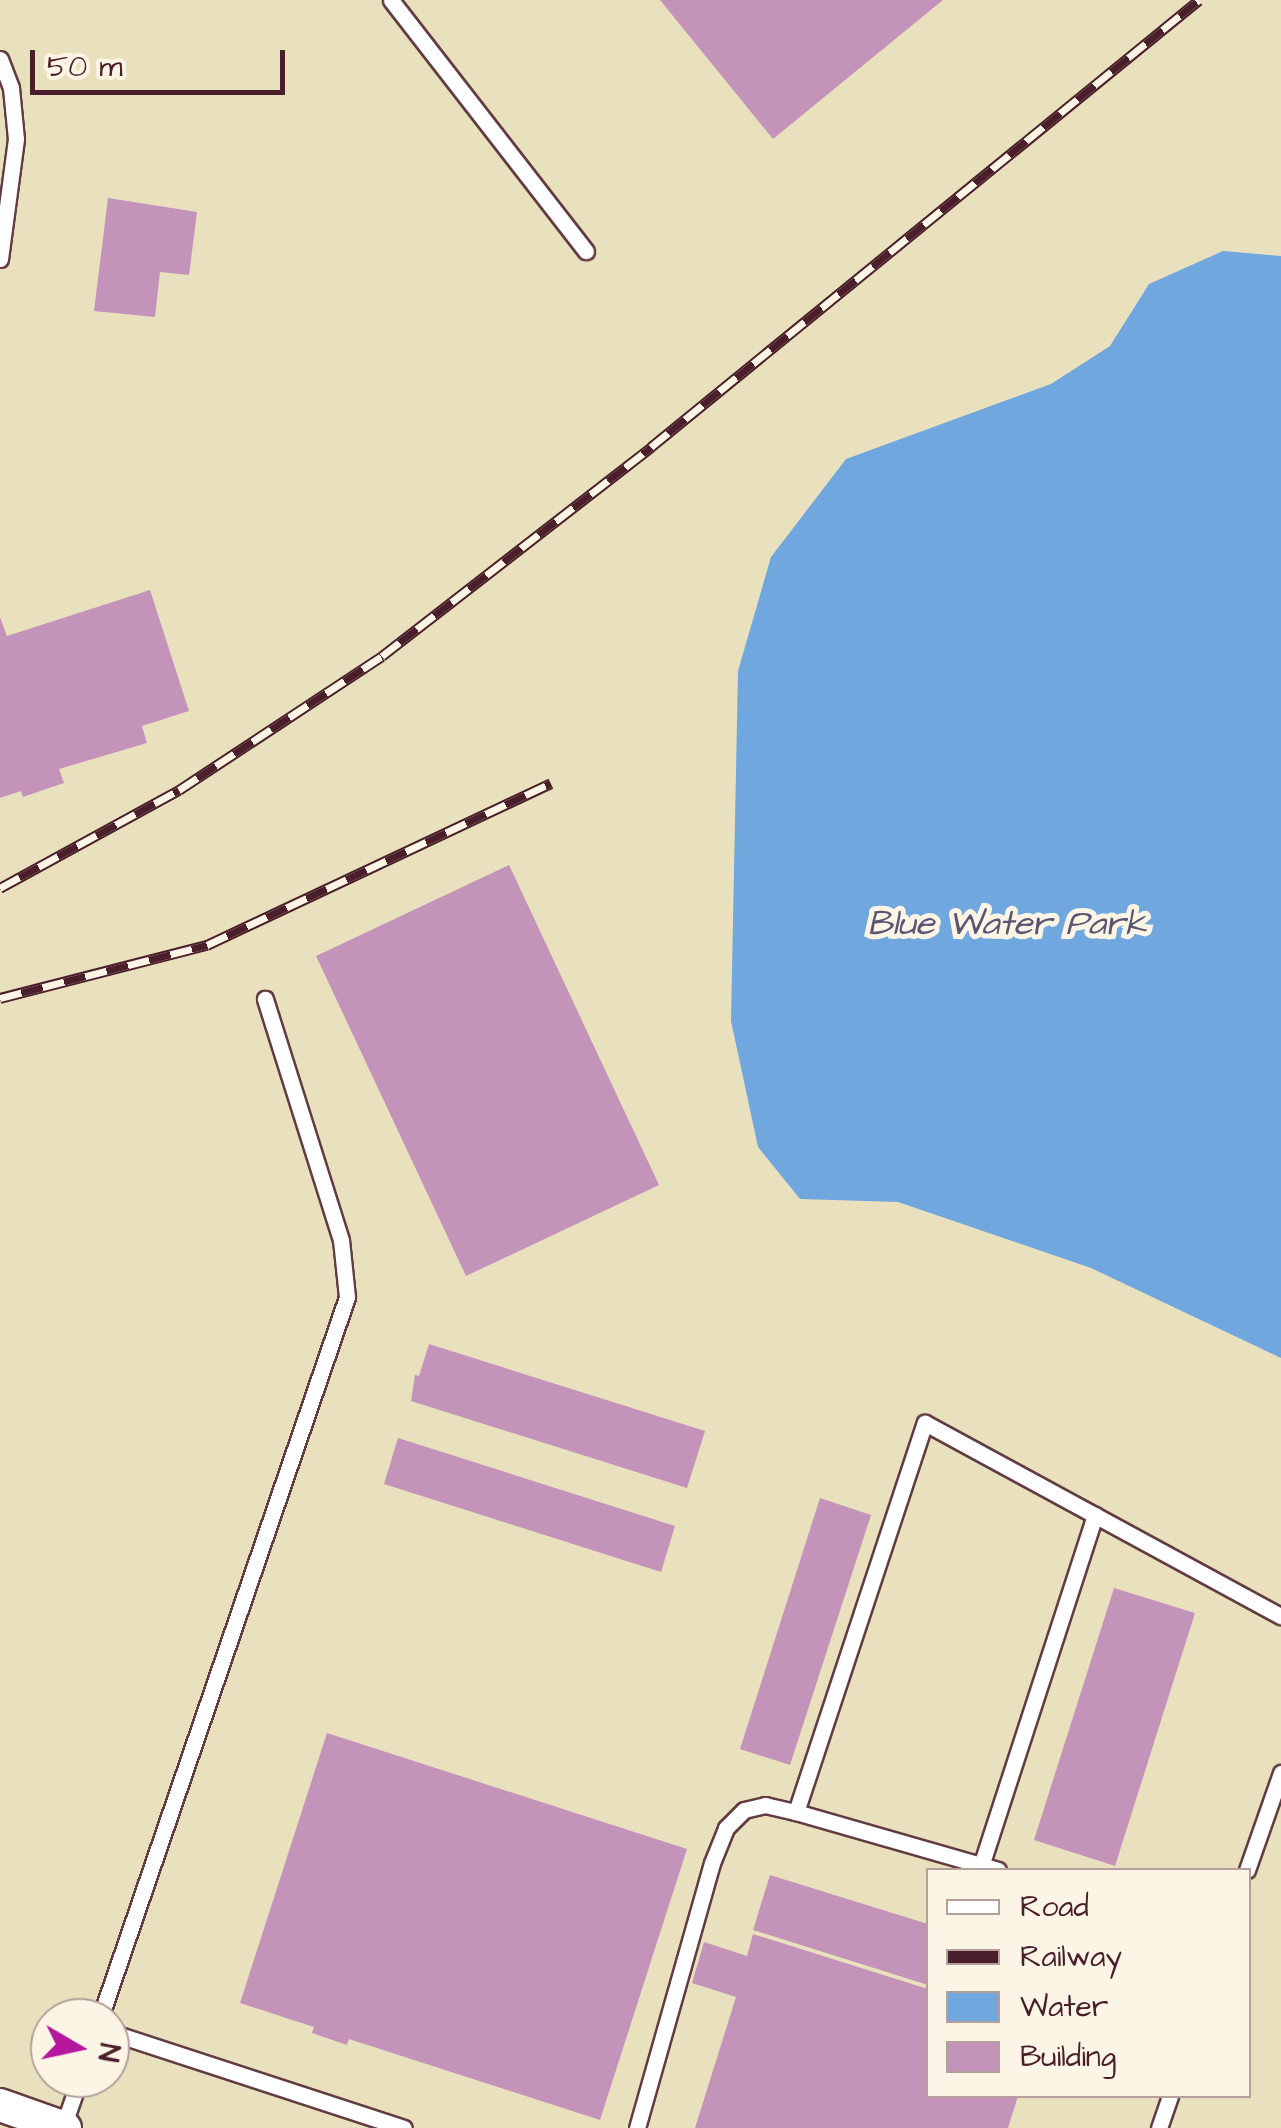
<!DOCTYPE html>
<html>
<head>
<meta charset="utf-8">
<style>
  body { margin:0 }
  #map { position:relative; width:1281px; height:2128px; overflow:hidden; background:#e9e1bd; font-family:"Architects Daughter",sans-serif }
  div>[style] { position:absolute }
  .water>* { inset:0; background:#6fa7de }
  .building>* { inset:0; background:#c493ba }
  .roads { filter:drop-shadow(2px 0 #623c41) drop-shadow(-2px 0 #623c41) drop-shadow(0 2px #623c41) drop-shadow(0 -2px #623c41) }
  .lane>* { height:15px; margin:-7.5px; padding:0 7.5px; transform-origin:7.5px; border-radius:7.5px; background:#fff }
  .street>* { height:32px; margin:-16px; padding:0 16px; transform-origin:16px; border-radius:16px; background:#fff }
  .rail>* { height:11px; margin-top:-5.5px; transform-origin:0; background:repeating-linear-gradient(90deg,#fcf5e5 0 22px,#4a1f2b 0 44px); box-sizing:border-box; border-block:2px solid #4a1f2b }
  span { translate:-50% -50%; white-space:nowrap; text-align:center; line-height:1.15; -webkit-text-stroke:10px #fcf5e5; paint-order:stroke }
  .water-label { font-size:35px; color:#595573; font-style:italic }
  .legend { position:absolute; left:926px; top:1868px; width:325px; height:230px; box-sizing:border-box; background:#fcf5e5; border:2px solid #b59f9b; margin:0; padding:12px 18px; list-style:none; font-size:30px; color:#4a1f2b }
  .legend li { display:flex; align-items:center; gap:20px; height:50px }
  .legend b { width:50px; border:2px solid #b59f9b }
  .north { position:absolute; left:30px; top:1998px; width:100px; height:100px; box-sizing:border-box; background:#fcf5e5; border:2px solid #b59f9b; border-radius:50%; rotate:99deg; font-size:28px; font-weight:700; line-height:40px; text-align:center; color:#4a1f2b }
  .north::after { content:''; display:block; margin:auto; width:35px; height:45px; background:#b5179e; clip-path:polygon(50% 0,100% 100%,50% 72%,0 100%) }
  .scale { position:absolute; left:30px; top:50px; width:255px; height:45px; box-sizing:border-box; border:5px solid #4a1f2b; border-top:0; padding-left:12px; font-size:30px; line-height:35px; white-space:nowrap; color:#4a1f2b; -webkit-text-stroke:8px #fcf5e5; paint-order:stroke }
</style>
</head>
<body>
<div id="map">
  <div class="water">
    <div style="clip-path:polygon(1223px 251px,1281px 256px,1281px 1358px,1091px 1268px,898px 1202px,800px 1199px,758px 1147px,731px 1021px,738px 671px,771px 557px,846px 459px,1051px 384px,1110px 346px,1149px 284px)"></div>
  </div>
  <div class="building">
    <div style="clip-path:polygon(660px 0,943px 0,773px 139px)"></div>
    <div style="clip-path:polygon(108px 198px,197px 212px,189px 275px,160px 272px,155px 317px,94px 311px)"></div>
    <div style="clip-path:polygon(150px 590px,189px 711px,142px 726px,147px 743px,59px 769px,64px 783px,23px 797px,21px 791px,0 798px,0 617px,7px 636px)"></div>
    <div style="clip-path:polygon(509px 865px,659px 1185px,466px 1276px,316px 956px)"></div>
    <div style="clip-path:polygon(429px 1344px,705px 1431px,687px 1488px,411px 1401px,415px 1375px,419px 1376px)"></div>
    <div style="clip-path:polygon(398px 1438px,675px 1526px,661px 1572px,384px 1484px)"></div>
    <div style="clip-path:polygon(820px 1498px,871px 1515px,790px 1765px,740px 1749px)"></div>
    <div style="clip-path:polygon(1114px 1588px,1195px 1613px,1115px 1866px,1034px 1840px)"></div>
    <div style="clip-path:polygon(327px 1733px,687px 1849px,600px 2120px,349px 2039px,347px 2045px,312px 2033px,314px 2027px,240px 2003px)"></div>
    <div style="clip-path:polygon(770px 1875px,928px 1924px,928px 1985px,753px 1930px)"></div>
    <div style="clip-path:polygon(753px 1934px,928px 1989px,928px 2096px,1018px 2096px,1008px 2128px,695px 2128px,736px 1997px,692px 1983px,704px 1942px,747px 1956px)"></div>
  </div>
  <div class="roads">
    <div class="lane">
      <div style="left:391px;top:0;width:318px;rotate:52.2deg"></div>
      <div style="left:0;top:59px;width:31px;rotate:69deg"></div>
      <div style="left:11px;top:88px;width:51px;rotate:84.4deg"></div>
      <div style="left:16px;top:139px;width:121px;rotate:97.6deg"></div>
      <div style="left:796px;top:1812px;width:410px;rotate:-71.7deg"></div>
      <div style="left:925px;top:1423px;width:405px;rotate:28.5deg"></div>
      <div style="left:981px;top:1866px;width:369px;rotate:-72deg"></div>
      <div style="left:1247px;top:1870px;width:103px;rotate:-70.7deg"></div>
      <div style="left:100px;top:2018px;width:762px;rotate:-71.09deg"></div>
      <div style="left:347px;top:1297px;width:57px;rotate:-96deg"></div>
      <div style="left:341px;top:1240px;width:253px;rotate:-107.5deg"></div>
      <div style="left:110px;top:2032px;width:309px;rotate:18.1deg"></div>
      <div style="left:63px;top:2127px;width:52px;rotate:-70.9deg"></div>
      <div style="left:637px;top:2128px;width:275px;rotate:-74.2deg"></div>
      <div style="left:712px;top:1863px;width:38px;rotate:-68deg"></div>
      <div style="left:726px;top:1828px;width:25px;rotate:-45deg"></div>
      <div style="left:744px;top:1810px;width:22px;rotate:-13deg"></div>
      <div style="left:765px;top:1805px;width:32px;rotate:13deg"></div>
      <div style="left:796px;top:1812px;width:210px;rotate:16deg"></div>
      <div style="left:1159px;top:2128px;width:34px;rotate:-71deg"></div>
    </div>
    <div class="street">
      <div style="left:0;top:2105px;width:69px;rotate:19.5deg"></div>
    </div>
  </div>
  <div class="rail">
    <div style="left:0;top:888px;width:204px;rotate:-28.7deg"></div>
    <div style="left:179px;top:790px;width:243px;rotate:-33.4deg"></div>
    <div style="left:382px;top:656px;width:341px;rotate:-37.8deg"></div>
    <div style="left:651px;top:447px;width:707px;rotate:-39.2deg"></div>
    <div style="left:0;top:998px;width:214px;rotate:-14.4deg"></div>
    <div style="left:207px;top:945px;width:380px;rotate:-25.2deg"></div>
  </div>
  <div class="water-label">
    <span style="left:1007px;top:924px">Blue Water Park</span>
  </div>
  <ul class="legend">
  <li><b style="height:12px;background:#fff"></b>Road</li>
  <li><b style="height:12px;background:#4a1f2b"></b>Railway</li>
  <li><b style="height:28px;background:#6fa7de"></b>Water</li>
  <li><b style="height:28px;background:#c493ba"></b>Building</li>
  </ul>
  <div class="north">N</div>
  <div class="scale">50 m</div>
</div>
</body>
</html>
